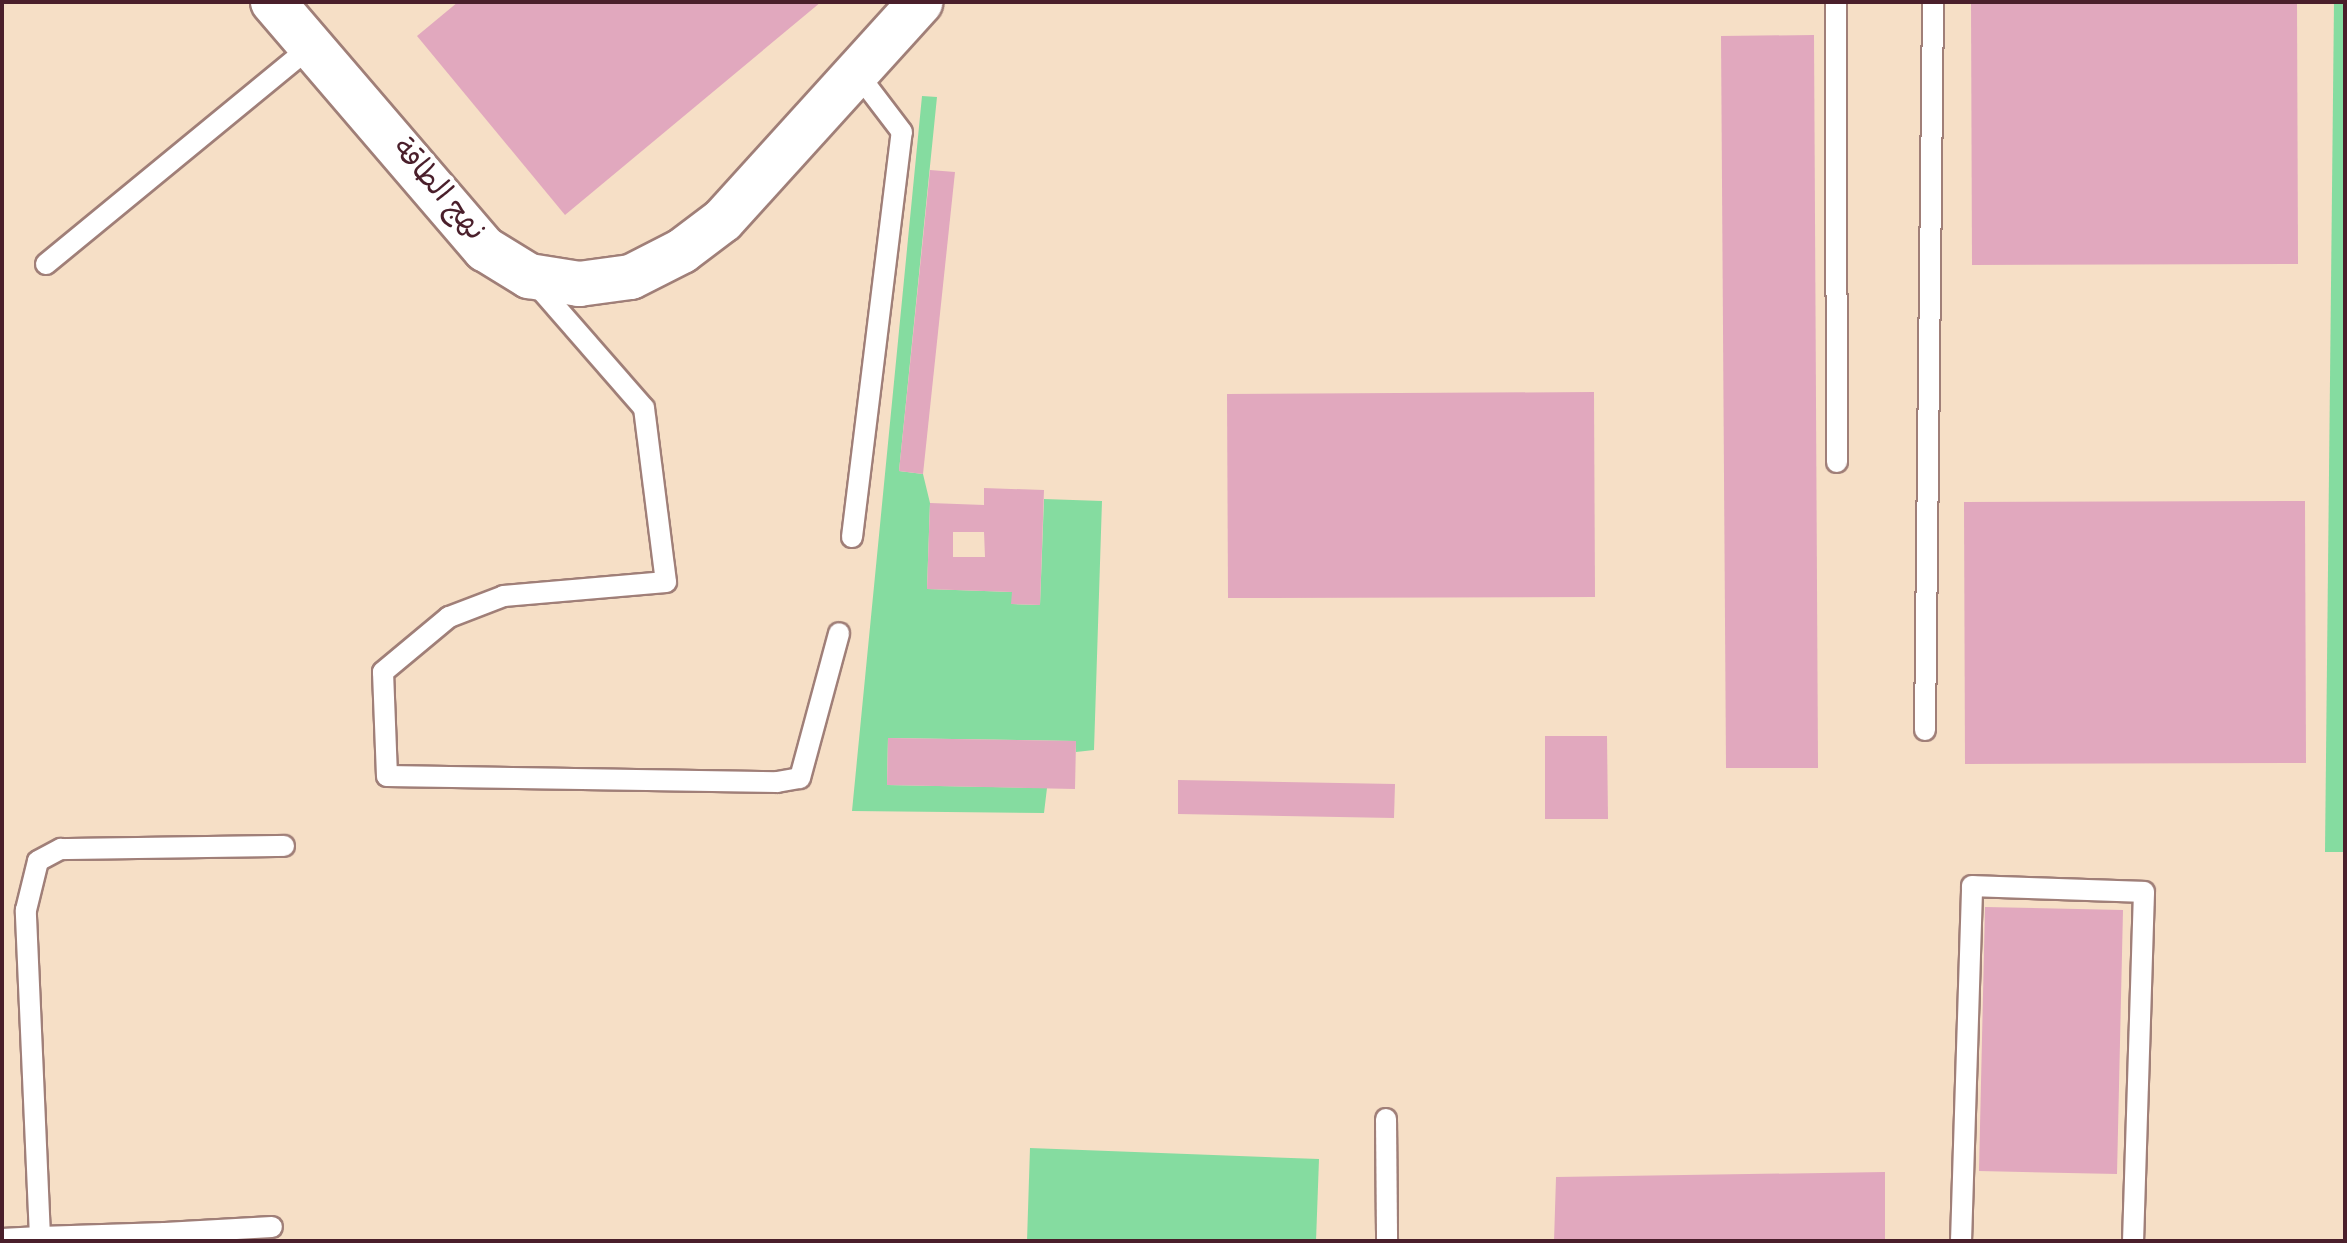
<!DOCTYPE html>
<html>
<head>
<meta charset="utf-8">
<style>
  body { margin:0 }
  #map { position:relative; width:2347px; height:1243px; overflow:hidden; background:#f6dfc6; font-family:Dekko,"Playpen Sans Arabic",sans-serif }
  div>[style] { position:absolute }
  .green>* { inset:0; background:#85dca0 }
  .building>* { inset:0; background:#e1a8be }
  .roads { filter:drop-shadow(2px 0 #a07f78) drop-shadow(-2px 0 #a07f78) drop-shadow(0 2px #a07f78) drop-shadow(0 -2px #a07f78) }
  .lane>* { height:20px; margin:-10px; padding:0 10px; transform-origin:10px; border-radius:10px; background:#fff }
  .secondary>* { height:44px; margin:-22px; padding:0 22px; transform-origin:22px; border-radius:22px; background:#fff }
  span { translate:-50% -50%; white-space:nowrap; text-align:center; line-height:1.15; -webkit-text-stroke:8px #fff; paint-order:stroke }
  .street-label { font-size:30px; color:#4a1f2b }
  .frame { position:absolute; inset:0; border:4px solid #4a1f2b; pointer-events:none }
</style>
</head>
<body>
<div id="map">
  <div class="green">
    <div style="clip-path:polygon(2334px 2px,2345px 2px,2345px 852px,2325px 852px)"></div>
    <div style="clip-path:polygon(922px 96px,937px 97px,899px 471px,923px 474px,930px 503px,927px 589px,1012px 592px,1012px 604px,1040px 605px,1044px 499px,1102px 501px,1094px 750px,1076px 752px,1076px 741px,888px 738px,887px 785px,1047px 788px,1044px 813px,852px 811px)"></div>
    <div style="clip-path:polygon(1030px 1148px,1319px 1159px,1316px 1241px,1027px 1241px)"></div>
  </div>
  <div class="building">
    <div style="clip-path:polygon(458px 2px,821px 2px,565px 215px,417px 36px)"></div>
    <div style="clip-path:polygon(1971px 2px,2297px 2px,2298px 264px,1972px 265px)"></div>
    <div style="clip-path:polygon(1814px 35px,1818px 768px,1726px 768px,1721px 36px)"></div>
    <div style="clip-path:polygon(930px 170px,955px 172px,923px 474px,899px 471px)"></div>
    <div style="clip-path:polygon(1594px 392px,1595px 597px,1228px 598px,1227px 394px)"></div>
    <div style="clip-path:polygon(evenodd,984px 488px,1044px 490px,1040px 605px,1011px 604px,1012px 592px,927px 589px,930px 503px,984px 505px,984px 488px,953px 532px,984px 532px,985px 557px,953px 557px,953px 532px)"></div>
    <div style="clip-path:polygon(2305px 501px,2306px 763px,1965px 764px,1964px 502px)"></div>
    <div style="clip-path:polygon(1545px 736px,1607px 736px,1608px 819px,1545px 819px)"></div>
    <div style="clip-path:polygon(888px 738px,1076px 741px,1075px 789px,887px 785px)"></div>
    <div style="clip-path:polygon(1178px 780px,1395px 784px,1394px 818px,1178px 814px)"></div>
    <div style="clip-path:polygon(1985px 907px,2123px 910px,2117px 1174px,1979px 1171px)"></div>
    <div style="clip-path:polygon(1885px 1172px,1885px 1241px,1554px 1241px,1556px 1177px)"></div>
  </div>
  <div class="roads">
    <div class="lane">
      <div style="left:1836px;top:2px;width:460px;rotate:89.9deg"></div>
      <div style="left:46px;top:264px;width:343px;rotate:-39.4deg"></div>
      <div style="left:534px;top:282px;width:167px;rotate:48.9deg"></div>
      <div style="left:644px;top:408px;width:175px;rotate:82.8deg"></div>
      <div style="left:666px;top:582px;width:163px;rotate:175.1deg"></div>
      <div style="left:504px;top:596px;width:59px;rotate:159.1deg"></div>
      <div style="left:449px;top:617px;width:86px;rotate:140.2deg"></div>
      <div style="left:383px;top:672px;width:104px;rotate:87.8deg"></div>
      <div style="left:387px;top:776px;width:390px;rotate:0.9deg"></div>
      <div style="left:777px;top:782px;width:23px;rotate:-10deg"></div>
      <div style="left:800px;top:778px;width:150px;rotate:-74.9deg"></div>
      <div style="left:852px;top:537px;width:408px;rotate:-83deg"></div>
      <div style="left:902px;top:132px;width:74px;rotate:-127.3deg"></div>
      <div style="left:1925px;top:730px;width:728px;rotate:-89.37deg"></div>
      <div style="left:1386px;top:1119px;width:122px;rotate:89.5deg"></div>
      <div style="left:165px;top:1233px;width:107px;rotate:-3.2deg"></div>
      <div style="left:2px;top:1239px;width:38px;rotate:-3deg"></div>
      <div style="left:40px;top:1237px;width:4px;rotate:90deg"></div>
      <div style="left:164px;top:1241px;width:8px;rotate:-83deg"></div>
      <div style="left:165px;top:1233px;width:125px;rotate:178.2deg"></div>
      <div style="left:40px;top:1237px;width:327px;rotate:-92.5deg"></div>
      <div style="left:26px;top:910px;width:50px;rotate:-76.2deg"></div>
      <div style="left:38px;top:861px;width:26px;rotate:-28deg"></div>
      <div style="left:61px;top:849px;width:223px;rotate:-0.8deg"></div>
      <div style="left:1961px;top:1241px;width:355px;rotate:-88.2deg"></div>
      <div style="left:1972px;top:886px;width:172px;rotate:2deg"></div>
      <div style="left:2144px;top:892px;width:349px;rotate:91.8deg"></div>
    </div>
    <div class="secondary">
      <div style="left:273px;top:2px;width:326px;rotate:49.4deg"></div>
      <div style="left:485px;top:249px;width:52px;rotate:31.5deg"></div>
      <div style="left:529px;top:276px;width:51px;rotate:9.1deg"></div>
      <div style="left:579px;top:284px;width:52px;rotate:-7.7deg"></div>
      <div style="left:631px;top:277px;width:57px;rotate:-27deg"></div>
      <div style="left:682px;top:251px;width:51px;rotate:-37.1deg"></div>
      <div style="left:723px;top:220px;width:294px;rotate:-47.8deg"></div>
    </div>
  </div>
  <div class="street-label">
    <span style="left:436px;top:192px;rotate:49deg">نهج الطاقة</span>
  </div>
  <div class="frame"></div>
</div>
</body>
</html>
